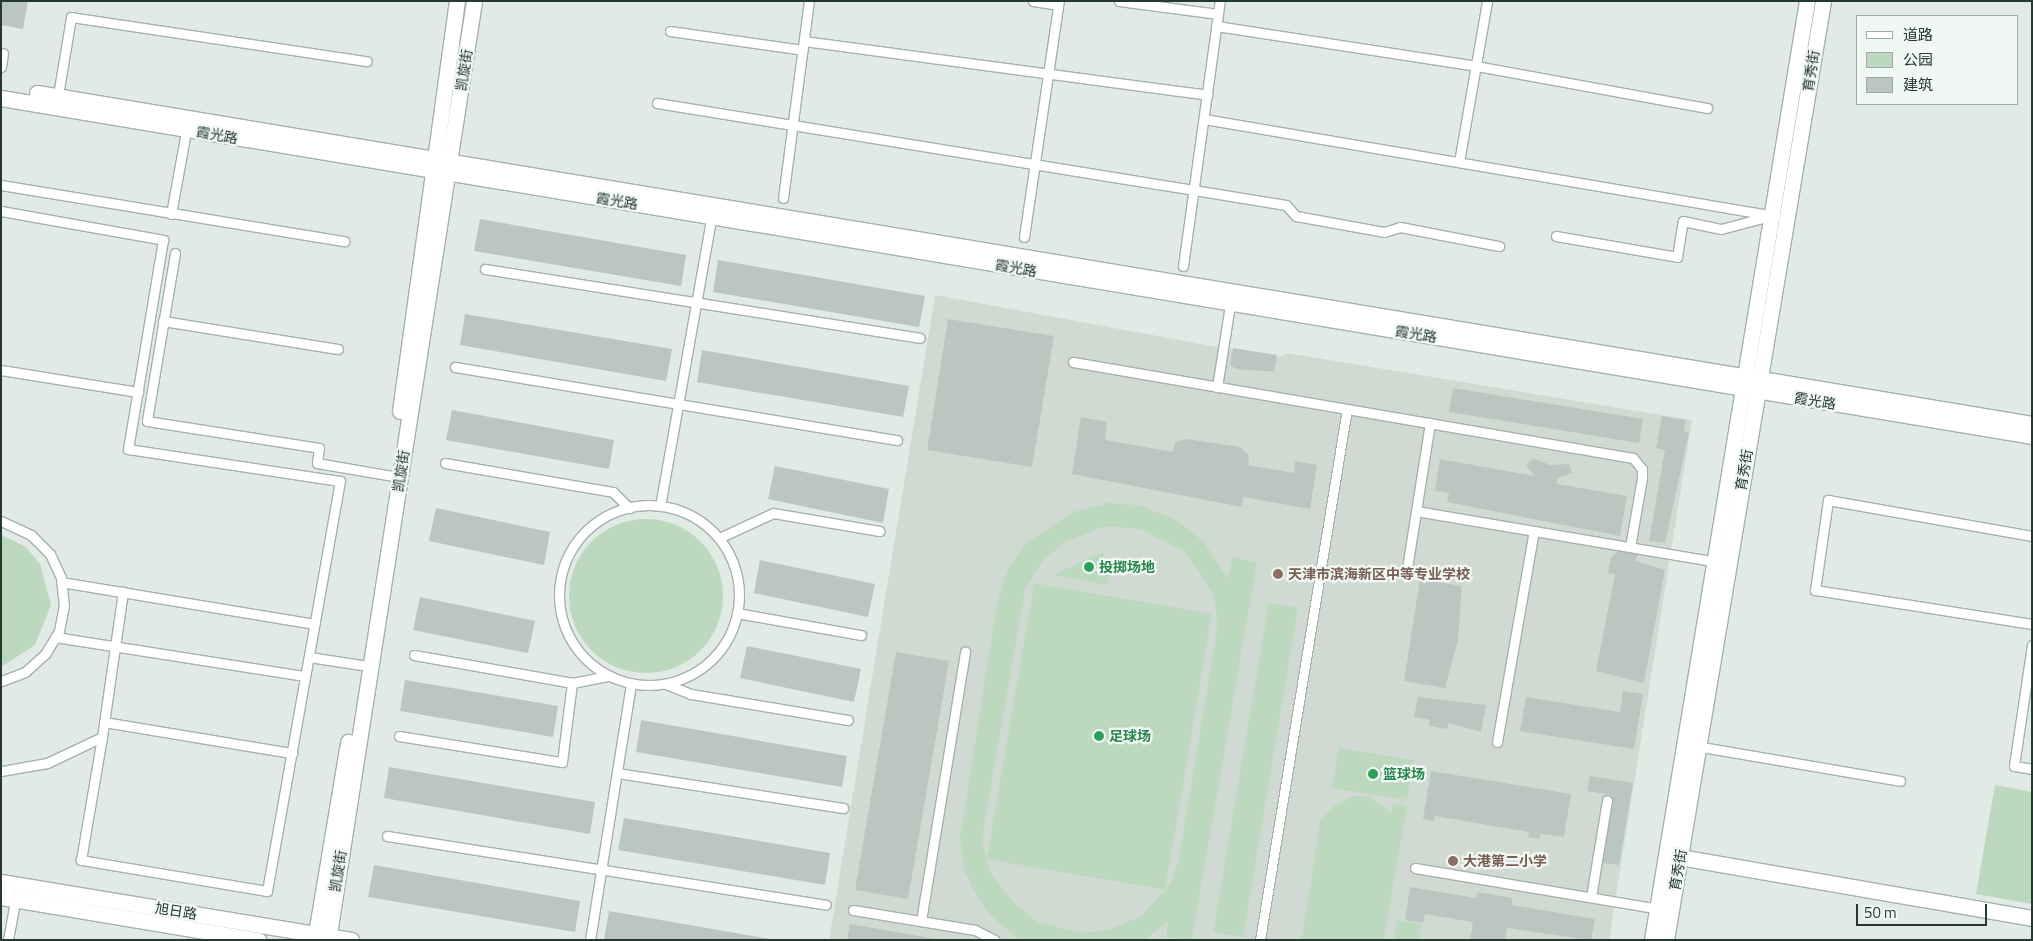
<!DOCTYPE html>
<html>
<head>
<meta charset="utf-8">
<style>
  body { margin:0 }
  #map { position:relative; width:2033px; height:941px; overflow:hidden; background:#e1eae5; font-family:"Titillium Web","Noto Sans SC",sans-serif }
  div>[style] { position:absolute }
  .built>* { inset:0; background:#d0dad3 }
  .green>* { inset:0; background:#bcd9bf }
  .round { border-radius:50% }
  .building>* { inset:0; background:#bac7c0 }
  .roads { filter:drop-shadow(1px 0 #a5b1ab) drop-shadow(-1px 0 #a5b1ab) drop-shadow(0 1px #a5b1ab) drop-shadow(0 -1px #a5b1ab) }
  .service>* { height:9px; margin:-4.5px; padding:0 4.5px; transform-origin:4.5px; border-radius:4.5px; background:#fff }
  .service>.ring { margin:-4.5px; padding:0; box-sizing:content-box; background:none; border:9px solid #fff; border-radius:50% }
  .minor>* { height:15px; margin:-7.5px; padding:0 7.5px; transform-origin:7.5px; border-radius:7.5px; background:#fff }
  .tertiary>* { height:15px; margin:-7.5px; padding:0 7.5px; transform-origin:7.5px; border-radius:7.5px; background:#fff }
  .dots>* { width:14px; height:14px; translate:-50% -50%; box-sizing:border-box; border:2px solid #f1f7f3; border-radius:50% }
  span { translate:-50% -50%; white-space:nowrap; text-align:center; line-height:1.15; -webkit-text-stroke:4.5px #f1f7f3; paint-order:stroke }
  .street-label { font-size:14px; color:#24392f }
  .leisure-label { font-size:14px; color:#27864d; font-weight:700 }
  .left { translate:0 -50%; text-align:left }
  .education-label { font-size:14px; color:#785e54; font-weight:700 }
  .frame { position:absolute; inset:0; border:2px solid #24392f; pointer-events:none }
  .legend { position:absolute; left:1856px; top:15px; width:162px; height:90px; box-sizing:border-box; background:#f1f7f3; border:1px solid #9faba5; margin:0; padding:6px 9px; list-style:none; font-size:15px; color:#24392f }
  .legend li { display:flex; align-items:center; gap:10px; height:25px }
  .legend b { width:25px; border:1px solid #9faba5 }
  .scale { position:absolute; left:1856px; top:904px; width:131px; height:22px; box-sizing:border-box; border:2px solid #24392f; border-top:0; padding-left:6px; font-size:15px; line-height:18px; white-space:nowrap; color:#24392f; -webkit-text-stroke:4px #f1f7f3; paint-order:stroke }
</style>
</head>
<body>
<div id="map">
  <div class="built">
    <div style="clip-path:polygon(935px 295px,1277px 358px,1287px 353px,1692px 420px,1609px 940px,829px 940px)"></div>
  </div>
  <div class="green">
    <div style="clip-path:polygon(evenodd,1107px 503px,1139px 505px,1175px 519px,1204px 542px,1228px 579px,1232px 557px,1257px 562px,1192px 940px,1166px 937px,1168px 922px,1144px 940px,1020px 940px,991px 916px,976px 894px,964px 870px,960px 839px,997px 604px,1007px 570px,1025px 544px,1073px 512px,1107px 503px,1105px 526px,1140px 529px,1184px 551px,1213px 593px,1218px 623px,1178px 863px,1170px 885px,1140px 917px,1108px 930px,1080px 933px,1036px 921px,1011px 900px,989px 870px,982px 839px,1025px 589px,1042px 562px,1063px 543px,1105px 526px)"></div>
    <div class="round" style="left:569px;top:519px;width:154px;height:154px"></div>
    <div style="clip-path:polygon(1px 535px,26px 547px,40px 564px,51px 605px,35px 645px,1px 667px)"></div>
    <div style="clip-path:polygon(1103px 552px,1109px 585px,1053px 575px)"></div>
    <div style="clip-path:polygon(1034px 583px,1212px 614px,1165px 890px,987px 859px)"></div>
    <div style="clip-path:polygon(1269px 603px,1298px 608px,1243px 937px,1213px 932px)"></div>
    <div style="clip-path:polygon(1339px 748px,1414px 760px,1407px 800px,1332px 788px)"></div>
    <div style="clip-path:polygon(1995px 785px,2032px 792px,2032px 904px,1976px 894px)"></div>
    <div style="clip-path:polygon(1354px 796px,1370px 797px,1391px 813px,1393px 804px,1407px 806px,1384px 940px,1302px 940px,1320px 822px,1332px 807px)"></div>
    <div style="clip-path:polygon(1397px 920px,1421px 924px,1418px 940px,1394px 940px)"></div>
  </div>
  <div class="building">
    <div style="clip-path:polygon(1px 1px,28px 1px,23px 29px,1px 25px)"></div>
    <div style="clip-path:polygon(480px 219px,686px 255px,681px 286px,474px 251px)"></div>
    <div style="clip-path:polygon(718px 260px,925px 296px,919px 327px,713px 292px)"></div>
    <div style="clip-path:polygon(465px 314px,672px 349px,666px 381px,460px 345px)"></div>
    <div style="clip-path:polygon(948px 319px,1054px 336px,1032px 467px,927px 450px)"></div>
    <div style="clip-path:polygon(1233px 348px,1277px 355px,1274px 372px,1236px 369px,1230px 365px)"></div>
    <div style="clip-path:polygon(702px 350px,909px 386px,903px 417px,697px 382px)"></div>
    <div style="clip-path:polygon(1453px 388px,1643px 419px,1639px 443px,1449px 412px)"></div>
    <div style="clip-path:polygon(452px 410px,614px 440px,609px 469px,446px 440px)"></div>
    <div style="clip-path:polygon(1662px 416px,1686px 420px,1684px 431px,1689px 432px,1665px 543px,1649px 541px,1665px 450px,1656px 448px)"></div>
    <div style="clip-path:polygon(1081px 417px,1107px 422px,1105px 440px,1173px 452px,1175px 442px,1187px 439px,1240px 447px,1249px 455px,1248px 465px,1294px 473px,1295px 461px,1317px 465px,1310px 509px,1243px 497px,1242px 507px,1072px 474px)"></div>
    <div style="clip-path:polygon(1533px 458px,1550px 465px,1569px 464px,1572px 473px,1558px 478px,1557px 484px,1627px 496px,1620px 536px,1447px 502px,1449px 493px,1435px 491px,1440px 459px,1535px 476px,1526px 466px)"></div>
    <div style="clip-path:polygon(775px 466px,889px 489px,883px 523px,768px 499px)"></div>
    <div style="clip-path:polygon(436px 508px,550px 532px,544px 565px,429px 541px)"></div>
    <div style="clip-path:polygon(1619px 551px,1638px 553px,1636px 561px,1665px 570px,1644px 683px,1596px 671px,1615px 574px,1608px 573px,1611px 557px)"></div>
    <div style="clip-path:polygon(760px 560px,875px 584px,868px 617px,754px 593px)"></div>
    <div style="clip-path:polygon(1420px 579px,1462px 586px,1458px 640px,1445px 688px,1404px 681px)"></div>
    <div style="clip-path:polygon(420px 597px,535px 621px,528px 653px,413px 630px)"></div>
    <div style="clip-path:polygon(747px 646px,861px 669px,854px 702px,740px 678px)"></div>
    <div style="clip-path:polygon(896px 652px,949px 661px,908px 899px,855px 890px)"></div>
    <div style="clip-path:polygon(405px 680px,558px 706px,553px 737px,400px 711px)"></div>
    <div style="clip-path:polygon(1623px 691px,1643px 694px,1634px 749px,1520px 731px,1526px 697px,1620px 712px)"></div>
    <div style="clip-path:polygon(1418px 697px,1486px 705px,1481px 732px,1449px 723px,1447px 729px,1429px 726px,1430px 720px,1414px 717px)"></div>
    <div style="clip-path:polygon(641px 720px,847px 756px,842px 787px,636px 752px)"></div>
    <div style="clip-path:polygon(389px 767px,595px 802px,590px 834px,384px 798px)"></div>
    <div style="clip-path:polygon(1431px 771px,1571px 794px,1564px 837px,1541px 834px,1539px 839px,1528px 837px,1529px 832px,1435px 816px,1434px 821px,1423px 819px)"></div>
    <div style="clip-path:polygon(1590px 776px,1633px 783px,1619px 865px,1603px 863px,1612px 795px,1587px 791px)"></div>
    <div style="clip-path:polygon(624px 818px,830px 853px,825px 885px,618px 850px)"></div>
    <div style="clip-path:polygon(374px 865px,580px 901px,575px 932px,368px 897px)"></div>
    <div style="clip-path:polygon(1410px 887px,1476px 898px,1477px 892px,1512px 898px,1512px 905px,1595px 919px,1591px 940px,1507px 928px,1505px 940px,1470px 940px,1473px 922px,1425px 914px,1423px 923px,1405px 920px)"></div>
    <div style="clip-path:polygon(609px 911px,770px 939px,770px 940px,604px 940px)"></div>
    <div style="clip-path:polygon(850px 924px,936px 939px,936px 940px,847px 940px)"></div>
  </div>
  <div class="roads">
    <div class="service">
      <div style="left:1033px;top:1px;width:25px;rotate:9deg"></div>
      <div style="left:1119px;top:1px;width:100px;rotate:7.5deg"></div>
      <div style="left:1216px;top:26px;width:263px;rotate:8.7deg"></div>
      <div style="left:1476px;top:66px;width:235px;rotate:10.3deg"></div>
      <div style="left:670px;top:31px;width:134px;rotate:8.1deg"></div>
      <div style="left:804px;top:41px;width:407px;rotate:7.6deg"></div>
      <div style="left:1px;top:67px;width:14px;rotate:-82deg"></div>
      <div style="left:57px;top:101px;width:85px;rotate:-80.5deg"></div>
      <div style="left:71px;top:17px;width:299px;rotate:8.5deg"></div>
      <div style="left:657px;top:103px;width:637px;rotate:9.21deg"></div>
      <div style="left:1286px;top:205px;width:15px;rotate:48deg"></div>
      <div style="left:1296px;top:216px;width:89px;rotate:10.3deg"></div>
      <div style="left:1384px;top:232px;width:17px;rotate:-17deg"></div>
      <div style="left:1400px;top:227px;width:101px;rotate:10.9deg"></div>
      <div style="left:1204px;top:119px;width:579px;rotate:9.64deg"></div>
      <div style="left:1459px;top:162px;width:163px;rotate:-80.1deg"></div>
      <div style="left:1px;top:185px;width:348px;rotate:9.3deg"></div>
      <div style="left:783px;top:198px;width:199px;rotate:-82.5deg"></div>
      <div style="left:1px;top:211px;width:165px;rotate:10.1deg"></div>
      <div style="left:163px;top:240px;width:212px;rotate:99.5deg"></div>
      <div style="left:128px;top:449px;width:214px;rotate:8.6deg"></div>
      <div style="left:340px;top:481px;width:416px;rotate:100.1deg"></div>
      <div style="left:267px;top:891px;width:189px;rotate:-170.5deg"></div>
      <div style="left:81px;top:860px;width:125px;rotate:-80.3deg"></div>
      <div style="left:102px;top:737px;width:61px;rotate:154.7deg"></div>
      <div style="left:47px;top:763px;width:47px;rotate:170.1deg"></div>
      <div style="left:171px;top:214px;width:89px;rotate:-79.7deg"></div>
      <div style="left:1556px;top:236px;width:123px;rotate:9.8deg"></div>
      <div style="left:1677px;top:257px;width:36px;rotate:-81deg"></div>
      <div style="left:1683px;top:221px;width:39px;rotate:12deg"></div>
      <div style="left:1721px;top:229px;width:51px;rotate:-14.9deg"></div>
      <div style="left:1024px;top:237px;width:239px;rotate:-81.6deg"></div>
      <div style="left:175px;top:253px;width:170px;rotate:99.5deg"></div>
      <div style="left:147px;top:421px;width:174px;rotate:8.9deg"></div>
      <div style="left:319px;top:448px;width:15px;rotate:98deg"></div>
      <div style="left:317px;top:463px;width:76px;rotate:9.8deg"></div>
      <div style="left:1183px;top:266px;width:268px;rotate:-82.1deg"></div>
      <div style="left:485px;top:269px;width:440px;rotate:9deg"></div>
      <div style="left:163px;top:321px;width:177px;rotate:9.1deg"></div>
      <div style="left:1073px;top:362px;width:568px;rotate:9.73deg"></div>
      <div style="left:1633px;top:458px;width:14px;rotate:51deg"></div>
      <div style="left:1642px;top:469px;width:9px;rotate:90deg"></div>
      <div style="left:1642px;top:478px;width:70px;rotate:99.9deg"></div>
      <div style="left:455px;top:367px;width:448px;rotate:9.4deg"></div>
      <div style="left:1px;top:370px;width:139px;rotate:9.1deg"></div>
      <div style="left:1217px;top:387px;width:89px;rotate:-81deg"></div>
      <div style="left:445px;top:463px;width:170px;rotate:9.8deg"></div>
      <div style="left:613px;top:492px;width:23px;rotate:45deg"></div>
      <div class="ring" style="left:559px;top:505px;width:171px;height:171px"></div>
      <div style="left:660px;top:506px;width:298px;rotate:-79.9deg"></div>
      <div style="left:1416px;top:511px;width:305px;rotate:9.6deg"></div>
      <div style="left:1px;top:521px;width:33px;rotate:25deg"></div>
      <div style="left:31px;top:535px;width:27px;rotate:45deg"></div>
      <div style="left:50px;top:554px;width:26px;rotate:65deg"></div>
      <div style="left:61px;top:578px;width:27px;rotate:84deg"></div>
      <div style="left:64px;top:605px;width:26px;rotate:101deg"></div>
      <div style="left:59px;top:631px;width:27px;rotate:121deg"></div>
      <div style="left:45px;top:654px;width:27px;rotate:138deg"></div>
      <div style="left:25px;top:672px;width:26px;rotate:159deg"></div>
      <div style="left:2032px;top:536px;width:207px;rotate:-170deg"></div>
      <div style="left:1828px;top:500px;width:91px;rotate:98.2deg"></div>
      <div style="left:1815px;top:590px;width:220px;rotate:8.9deg"></div>
      <div style="left:719px;top:538px;width:60px;rotate:-24.8deg"></div>
      <div style="left:773px;top:513px;width:108px;rotate:9.6deg"></div>
      <div style="left:1407px;top:568px;width:147px;rotate:-81deg"></div>
      <div style="left:61px;top:582px;width:257px;rotate:9.4deg"></div>
      <div style="left:737px;top:613px;width:126px;rotate:10.1deg"></div>
      <div style="left:55px;top:637px;width:253px;rotate:8.9deg"></div>
      <div style="left:2032px;top:645px;width:122px;rotate:98.5deg"></div>
      <div style="left:2014px;top:766px;width:18px;rotate:9deg"></div>
      <div style="left:414px;top:655px;width:160px;rotate:10deg"></div>
      <div style="left:572px;top:683px;width:37px;rotate:-11deg"></div>
      <div style="left:309px;top:657px;width:53px;rotate:8.7deg"></div>
      <div style="left:666px;top:684px;width:27px;rotate:22deg"></div>
      <div style="left:691px;top:694px;width:159px;rotate:9.4deg"></div>
      <div style="left:104px;top:722px;width:191px;rotate:9.4deg"></div>
      <div style="left:399px;top:736px;width:165px;rotate:9.1deg"></div>
      <div style="left:562px;top:762px;width:80px;rotate:-82.8deg"></div>
      <div style="left:102px;top:737px;width:147px;rotate:-81.8deg"></div>
      <div style="left:1497px;top:742px;width:214px;rotate:-80.1deg"></div>
      <div style="left:1696px;top:746px;width:207px;rotate:9.7deg"></div>
      <div style="left:617px;top:773px;width:229px;rotate:8.8deg"></div>
      <div style="left:387px;top:836px;width:444px;rotate:8.9deg"></div>
      <div style="left:1415px;top:868px;width:249px;rotate:9.5deg"></div>
      <div style="left:1591px;top:897px;width:98px;rotate:-80.6deg"></div>
      <div style="left:853px;top:910px;width:124px;rotate:9.3deg"></div>
      <div style="left:975px;top:930px;width:22px;rotate:27deg"></div>
      <div style="left:921px;top:921px;width:273px;rotate:-80.7deg"></div>
      <div style="left:8px;top:940px;width:45px;rotate:-79.7deg"></div>
      <div style="left:590px;top:940px;width:260px;rotate:-80.9deg"></div>
      <div style="left:1260px;top:940px;width:538px;rotate:-80.7deg"></div>
    </div>
    <div class="minor">
      <div style="left:1668px;top:855px;width:369px;rotate:9.8deg"></div>
      <div style="left:1px;top:882px;width:355px;rotate:9.4deg"></div>
      <div style="left:1px;top:897px;width:261px;rotate:9.5deg"></div>
    </div>
    <div class="tertiary">
      <div style="left:37px;top:93px;width:2022px;rotate:9.42deg"></div>
      <div style="left:1px;top:98px;width:2059px;rotate:9.45deg"></div>
      <div style="left:400px;top:411px;width:414px;rotate:-82.1deg"></div>
      <div style="left:315px;top:940px;width:201px;rotate:-80.5deg"></div>
      <div style="left:328px;top:940px;width:950px;rotate:-81.16deg"></div>
      <div style="left:1652px;top:940px;width:952px;rotate:-80.63deg"></div>
      <div style="left:1666px;top:940px;width:952px;rotate:-80.51deg"></div>
    </div>
  </div>
  <div class="dots">
    <div style="left:1089px;top:567px;background:#2e9e5b"></div>
    <div style="left:1278px;top:574px;background:#8d6e63"></div>
    <div style="left:1099px;top:736px;background:#2e9e5b"></div>
    <div style="left:1373px;top:774px;background:#2e9e5b"></div>
    <div style="left:1453px;top:861px;background:#8d6e63"></div>
  </div>
  <div class="street-label">
    <span style="left:464px;top:70px;rotate:-81deg">凯旋街</span>
    <span style="left:1811px;top:71px;rotate:-81deg">育秀街</span>
    <span style="left:217px;top:135px;rotate:10deg">霞光路</span>
    <span style="left:617px;top:201px;rotate:9deg">霞光路</span>
    <span style="left:1016px;top:268px;rotate:10deg">霞光路</span>
    <span style="left:1416px;top:334px;rotate:9deg">霞光路</span>
    <span style="left:1815px;top:401px;rotate:9deg">霞光路</span>
    <span style="left:1744px;top:470px;rotate:-80deg">育秀街</span>
    <span style="left:401px;top:471px;rotate:-81deg">凯旋街</span>
    <span style="left:1678px;top:870px;rotate:-80deg">育秀街</span>
    <span style="left:338px;top:871px;rotate:-81deg">凯旋街</span>
    <span style="left:176px;top:911px;rotate:9deg">旭日路</span>
  </div>
  <div class="leisure-label">
    <span class="left" style="left:1099px;top:567px">投掷场地</span>
    <span class="left" style="left:1109px;top:736px">足球场</span>
    <span class="left" style="left:1383px;top:774px">篮球场</span>
  </div>
  <div class="education-label">
    <span class="left" style="left:1288px;top:574px">天津市滨海新区中等专业学校</span>
    <span class="left" style="left:1463px;top:861px">大港第二小学</span>
  </div>
  <div class="frame"></div>
  <ul class="legend">
  <li><b style="height:6px;background:#fff"></b>道路</li>
  <li><b style="height:14px;background:#bcd9bf"></b>公园</li>
  <li><b style="height:14px;background:#bac7c0"></b>建筑</li>
  </ul>
  <div class="scale">50 m</div>
</div>
</body>
</html>
